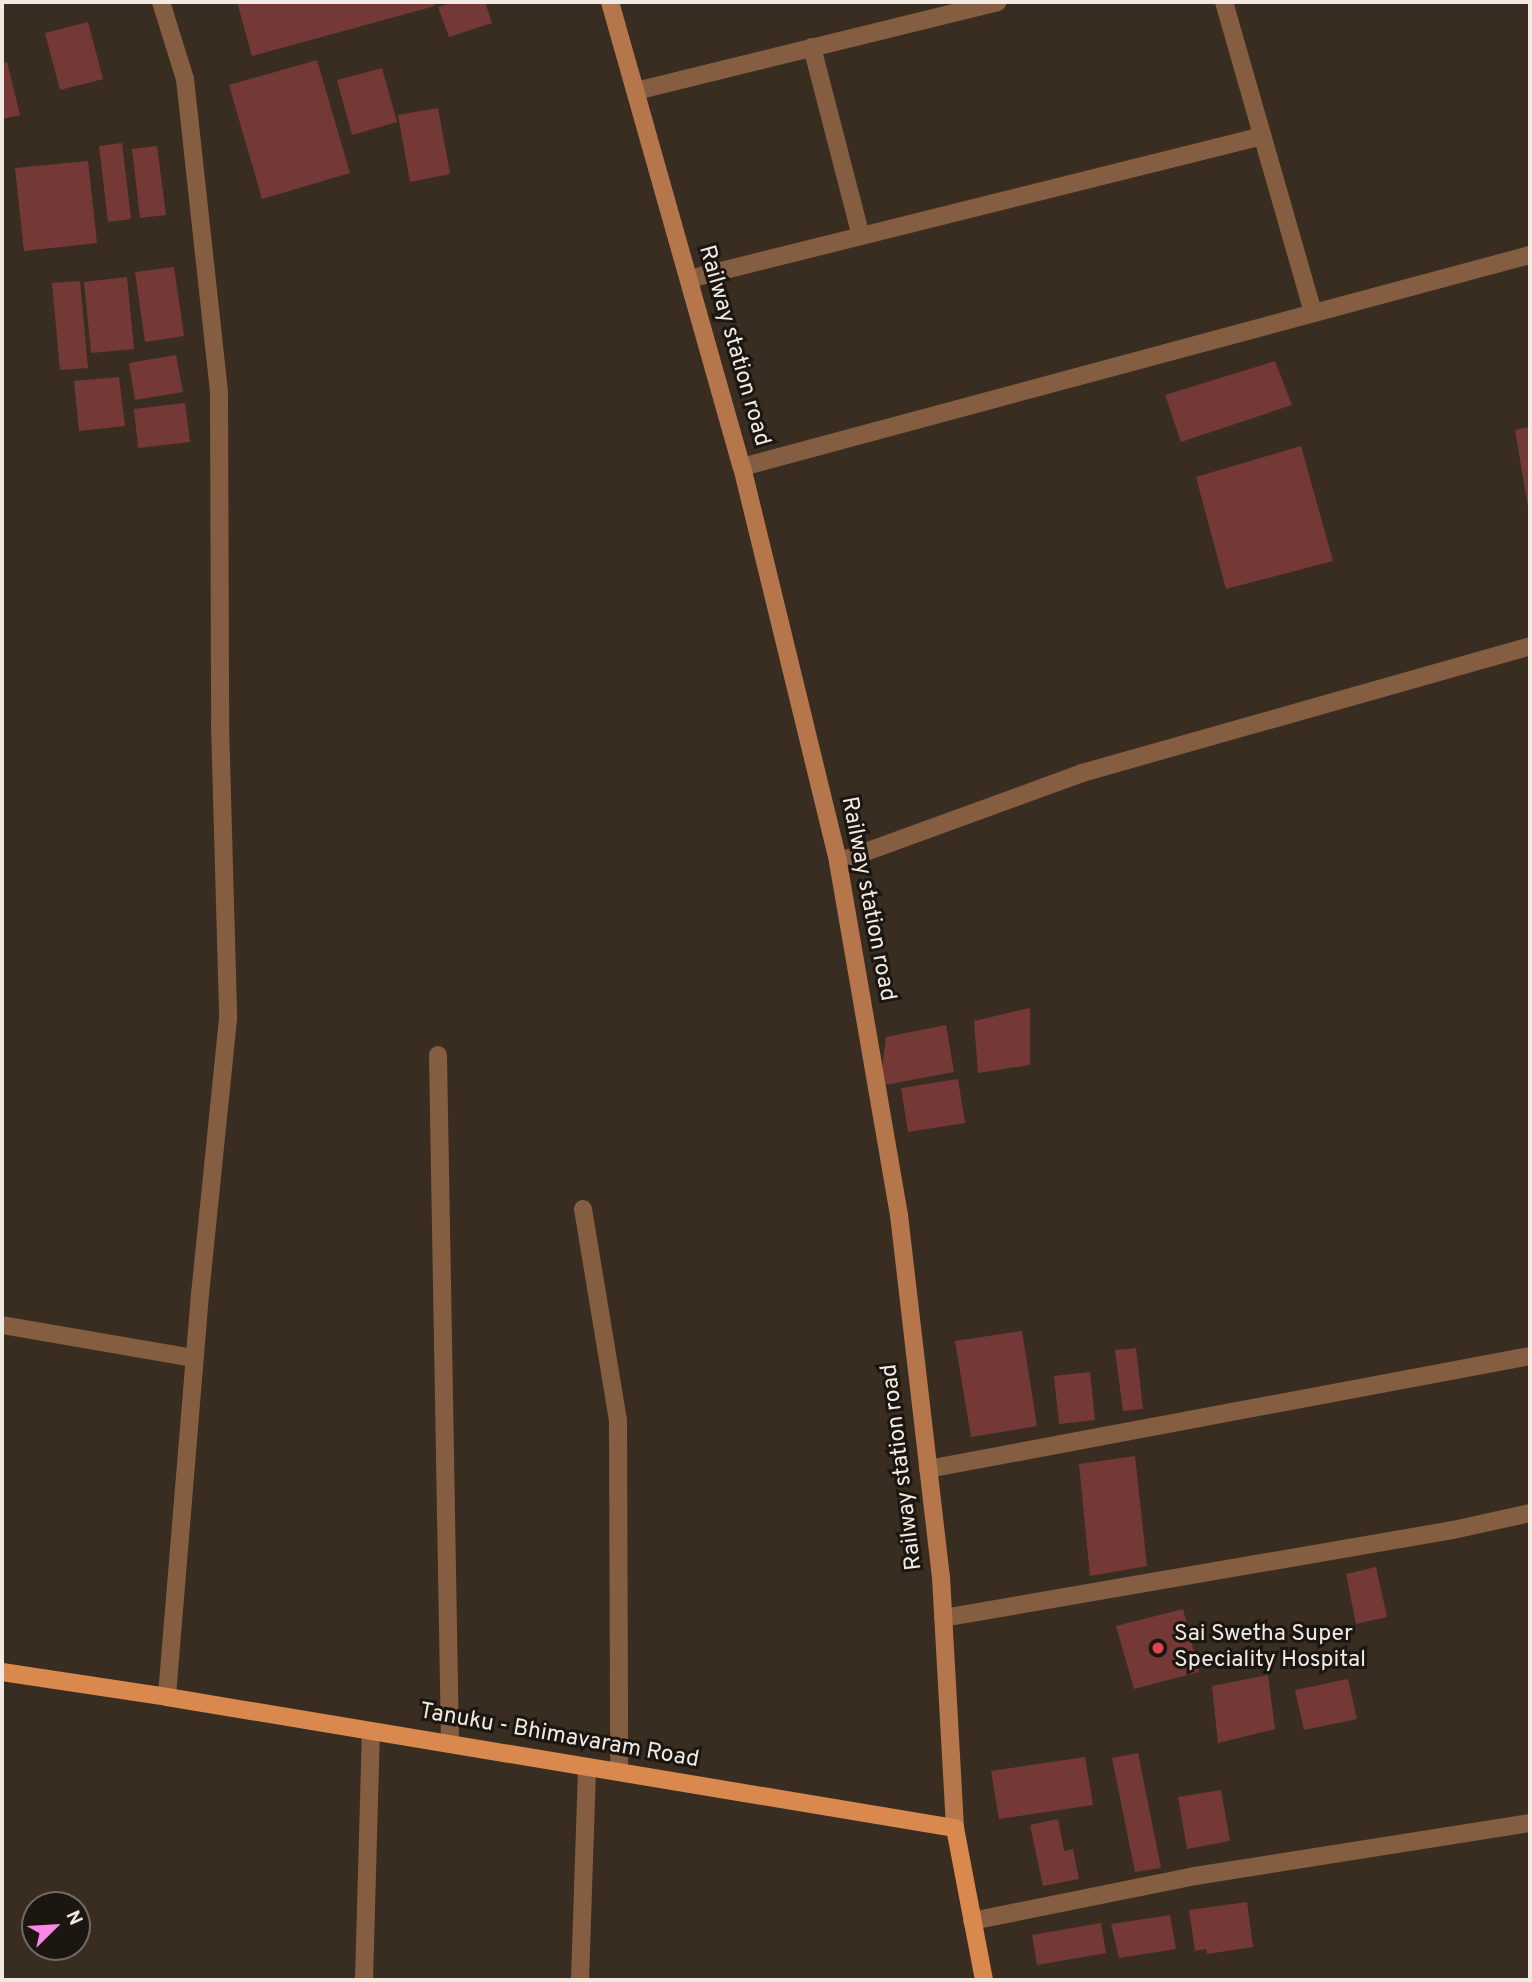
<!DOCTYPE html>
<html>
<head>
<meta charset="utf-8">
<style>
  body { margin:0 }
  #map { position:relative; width:1532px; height:1982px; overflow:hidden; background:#392d21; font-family:Overpass,sans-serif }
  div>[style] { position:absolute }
  .building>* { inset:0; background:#743937 }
  .lane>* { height:18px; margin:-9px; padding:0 9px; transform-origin:9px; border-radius:9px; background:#855e42 }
  .street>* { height:18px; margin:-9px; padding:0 9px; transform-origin:9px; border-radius:9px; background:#855e42 }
  .secondary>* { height:18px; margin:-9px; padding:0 9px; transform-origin:9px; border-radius:9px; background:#b4764a }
  .primary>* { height:18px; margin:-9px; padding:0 9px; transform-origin:9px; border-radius:9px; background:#d9894e }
  .dots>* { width:19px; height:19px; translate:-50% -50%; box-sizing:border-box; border:4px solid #1c1611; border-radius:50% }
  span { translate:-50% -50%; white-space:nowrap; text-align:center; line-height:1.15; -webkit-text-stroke:6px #1c1611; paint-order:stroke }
  .street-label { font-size:23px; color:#f2eae2 }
  .poi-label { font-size:23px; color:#f2eae2 }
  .left { translate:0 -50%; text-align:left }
  .frame { position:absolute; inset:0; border:4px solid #f2eae2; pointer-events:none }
  .north { position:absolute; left:21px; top:1891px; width:70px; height:70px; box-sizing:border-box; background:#1c1611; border:2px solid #726b65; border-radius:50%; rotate:66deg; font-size:19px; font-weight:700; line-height:28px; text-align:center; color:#f2eae2 }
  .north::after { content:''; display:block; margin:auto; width:24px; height:32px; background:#fb87e5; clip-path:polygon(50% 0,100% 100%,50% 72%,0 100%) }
</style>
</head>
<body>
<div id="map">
  <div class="building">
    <div style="clip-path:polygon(237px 2px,434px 2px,435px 6px,252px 56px)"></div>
    <div style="clip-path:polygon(454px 2px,485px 2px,492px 23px,449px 37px,438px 7px)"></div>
    <div style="clip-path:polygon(88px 22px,103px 79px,60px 90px,45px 33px)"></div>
    <div style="clip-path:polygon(317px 60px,350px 173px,262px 199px,229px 85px)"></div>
    <div style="clip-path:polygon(7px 62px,20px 115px,2px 119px,2px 63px)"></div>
    <div style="clip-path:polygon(382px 68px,397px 122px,352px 135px,337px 80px)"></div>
    <div style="clip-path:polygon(438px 108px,450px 174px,410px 182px,398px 115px)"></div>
    <div style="clip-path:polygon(122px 143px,131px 219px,108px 222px,99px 146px)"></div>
    <div style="clip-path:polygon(157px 146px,166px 215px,140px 218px,132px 149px)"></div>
    <div style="clip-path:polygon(88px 161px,97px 243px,24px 251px,15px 168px)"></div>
    <div style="clip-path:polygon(174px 267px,184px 336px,145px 342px,135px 272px)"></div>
    <div style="clip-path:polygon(127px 277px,134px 349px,91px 353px,84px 282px)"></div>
    <div style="clip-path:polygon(80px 281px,88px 368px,60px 370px,52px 283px)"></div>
    <div style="clip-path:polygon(176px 355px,183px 392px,135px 400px,129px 363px)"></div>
    <div style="clip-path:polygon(1275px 361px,1292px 405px,1181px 442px,1165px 395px)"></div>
    <div style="clip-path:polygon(119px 377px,125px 426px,79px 431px,74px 381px)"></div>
    <div style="clip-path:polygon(185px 403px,190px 442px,138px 448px,134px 409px)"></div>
    <div style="clip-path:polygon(1530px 427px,1530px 513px,1529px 513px,1515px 430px)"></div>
    <div style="clip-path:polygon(1301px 446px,1333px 561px,1226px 589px,1196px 477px)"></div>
    <div style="clip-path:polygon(1030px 1008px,1030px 1065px,978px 1073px,974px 1021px)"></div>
    <div style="clip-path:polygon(946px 1025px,954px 1072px,880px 1086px,886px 1037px)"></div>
    <div style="clip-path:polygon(958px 1079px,965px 1123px,908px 1132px,901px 1088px)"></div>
    <div style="clip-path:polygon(1022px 1331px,1037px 1426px,971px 1437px,955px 1341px)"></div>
    <div style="clip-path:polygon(1136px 1348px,1143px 1409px,1123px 1411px,1115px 1350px)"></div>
    <div style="clip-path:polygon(1090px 1372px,1095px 1420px,1059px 1424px,1054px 1376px)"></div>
    <div style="clip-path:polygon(1135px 1456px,1147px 1566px,1090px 1576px,1079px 1464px)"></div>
    <div style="clip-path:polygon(1376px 1567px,1387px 1617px,1356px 1624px,1346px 1574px)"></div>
    <div style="clip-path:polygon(1183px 1609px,1199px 1672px,1134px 1689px,1116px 1626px)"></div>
    <div style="clip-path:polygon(1268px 1675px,1275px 1729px,1218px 1743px,1212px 1686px)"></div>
    <div style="clip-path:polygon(1348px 1679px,1357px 1719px,1304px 1730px,1295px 1690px)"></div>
    <div style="clip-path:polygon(1138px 1753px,1161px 1868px,1135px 1872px,1112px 1758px)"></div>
    <div style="clip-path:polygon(1085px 1757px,1093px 1805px,999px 1819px,991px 1771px)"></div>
    <div style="clip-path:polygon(1221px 1790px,1230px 1841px,1187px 1849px,1178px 1797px)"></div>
    <div style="clip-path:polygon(1058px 1819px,1064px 1851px,1073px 1849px,1079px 1879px,1043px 1886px,1030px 1825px)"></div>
    <div style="clip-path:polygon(1247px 1902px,1253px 1947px,1207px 1954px,1206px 1949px,1195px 1951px,1189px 1910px)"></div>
    <div style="clip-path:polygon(1170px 1915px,1176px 1949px,1119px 1958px,1111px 1924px)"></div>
    <div style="clip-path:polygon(1101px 1923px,1106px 1953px,1037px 1965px,1032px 1935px)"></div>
  </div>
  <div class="lane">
    <div style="left:1224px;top:2px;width:323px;rotate:74deg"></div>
    <div style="left:812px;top:47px;width:195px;rotate:75.5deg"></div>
    <div style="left:636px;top:91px;width:372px;rotate:-13.8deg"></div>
    <div style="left:689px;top:279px;width:591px;rotate:-14.01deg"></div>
  </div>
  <div class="street">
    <div style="left:161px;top:2px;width:81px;rotate:72.7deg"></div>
    <div style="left:185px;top:79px;width:317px;rotate:83.8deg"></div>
    <div style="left:219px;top:394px;width:330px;rotate:89.8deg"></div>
    <div style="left:220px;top:724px;width:295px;rotate:88.4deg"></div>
    <div style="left:228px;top:1019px;width:276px;rotate:95.8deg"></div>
    <div style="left:200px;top:1294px;width:404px;rotate:94.7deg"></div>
    <div style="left:742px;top:467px;width:816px;rotate:-15.06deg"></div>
    <div style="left:838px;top:862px;width:260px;rotate:-20deg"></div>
    <div style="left:1082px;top:773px;width:466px;rotate:-15.8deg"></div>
    <div style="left:438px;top:1055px;width:689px;rotate:89deg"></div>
    <div style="left:583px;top:1209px;width:214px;rotate:80.6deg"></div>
    <div style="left:618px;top:1420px;width:352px;rotate:89.8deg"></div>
    <div style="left:2px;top:1325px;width:195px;rotate:9.8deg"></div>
    <div style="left:928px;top:1469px;width:613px;rotate:-10.63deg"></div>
    <div style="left:943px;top:1618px;width:518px;rotate:-9.79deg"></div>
    <div style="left:1453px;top:1530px;width:79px;rotate:-12.4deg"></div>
    <div style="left:972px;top:1921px;width:227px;rotate:-11.4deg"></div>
    <div style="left:1195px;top:1876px;width:339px;rotate:-9deg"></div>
    <div style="left:364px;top:1980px;width:249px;rotate:-88.4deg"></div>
    <div style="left:580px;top:1980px;width:213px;rotate:-88.1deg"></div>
  </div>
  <div class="secondary">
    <div style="left:610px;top:2px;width:483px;rotate:74.2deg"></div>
    <div style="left:742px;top:467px;width:406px;rotate:76.3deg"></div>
    <div style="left:838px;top:862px;width:358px;rotate:80.2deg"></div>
    <div style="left:899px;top:1215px;width:364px;rotate:83.4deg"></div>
    <div style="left:941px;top:1577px;width:251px;rotate:86.8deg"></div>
  </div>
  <div class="primary">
    <div style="left:2px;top:1672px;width:167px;rotate:8.6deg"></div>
    <div style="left:167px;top:1697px;width:799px;rotate:9.44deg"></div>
    <div style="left:955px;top:1828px;width:155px;rotate:79.2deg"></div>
  </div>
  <div class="dots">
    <div style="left:1158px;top:1648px;background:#e0444e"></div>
  </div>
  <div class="street-label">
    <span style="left:733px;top:346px;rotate:74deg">Railway station road</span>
    <span style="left:867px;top:899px;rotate:79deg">Railway station road</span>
    <span style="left:903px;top:1467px;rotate:-97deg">Railway station road</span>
    <span style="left:559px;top:1737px;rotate:10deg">Tanuku - Bhimavaram Road</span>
  </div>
  <div class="poi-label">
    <span class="left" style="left:1174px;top:1648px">Sai Swetha Super<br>Speciality Hospital</span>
  </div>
  <div class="frame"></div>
  <div class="north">N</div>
</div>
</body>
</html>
